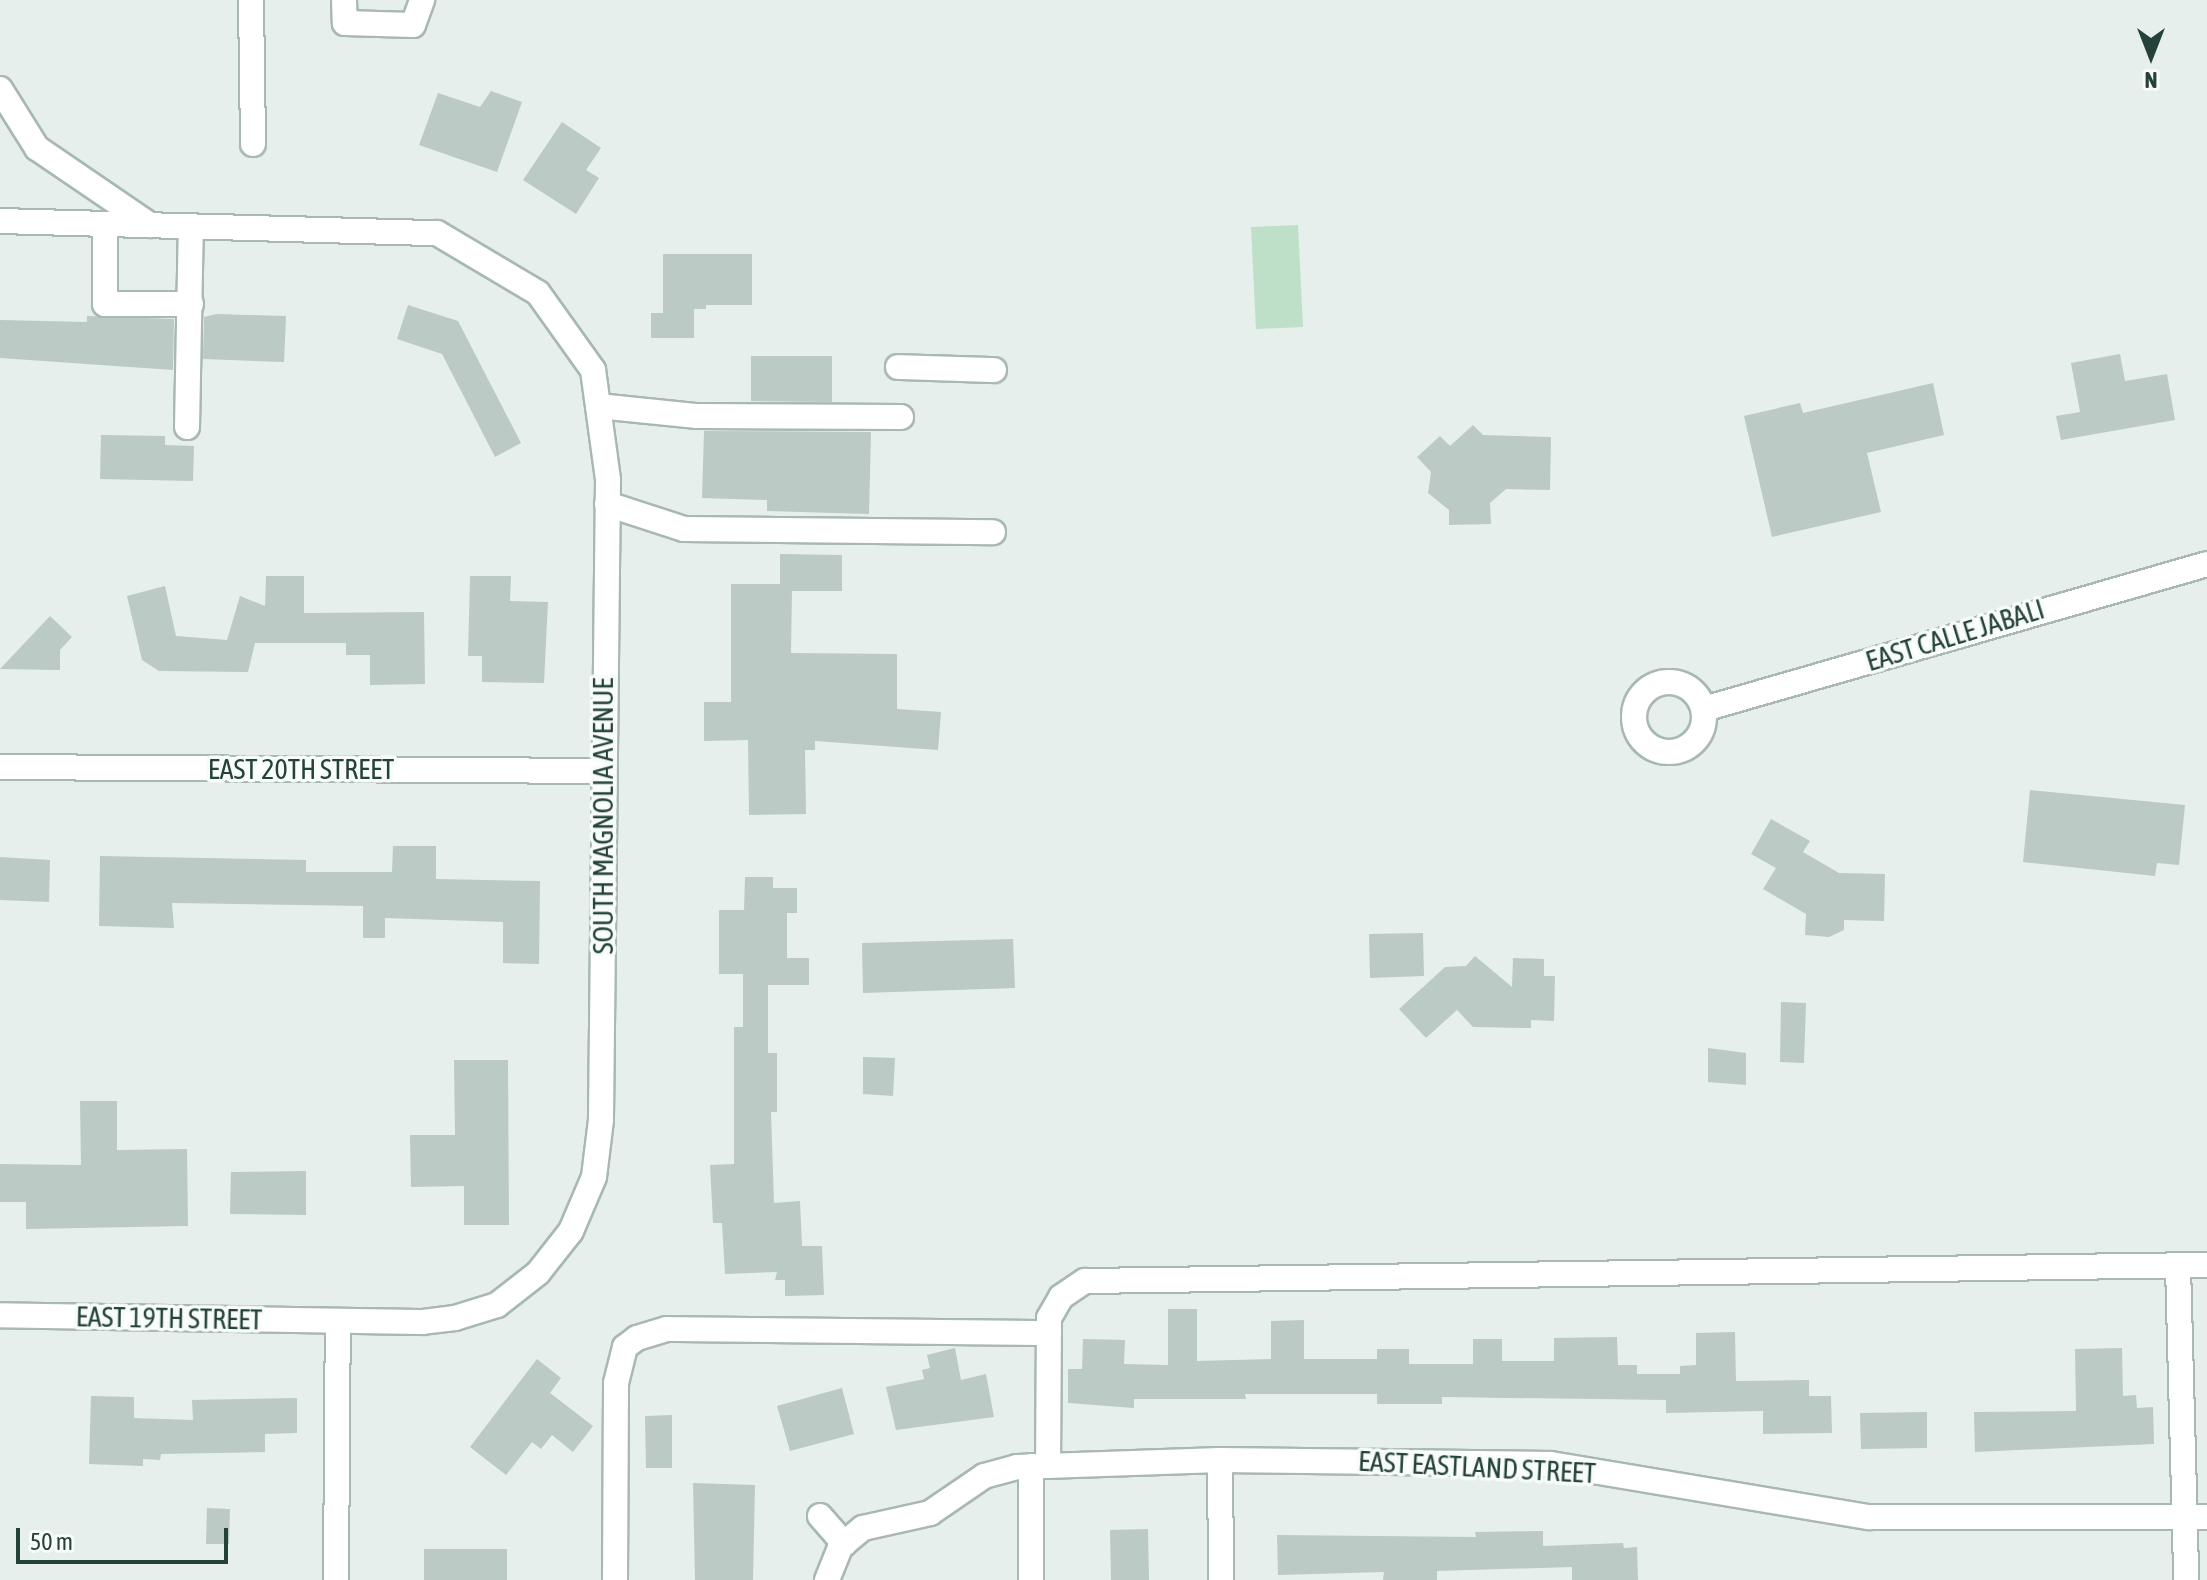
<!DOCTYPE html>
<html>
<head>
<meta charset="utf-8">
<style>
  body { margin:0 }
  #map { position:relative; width:2207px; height:1580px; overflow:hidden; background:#e6efeb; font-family:"Asap Condensed",sans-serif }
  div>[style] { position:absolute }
  .green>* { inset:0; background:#bfe0c8 }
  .building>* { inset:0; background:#bbcac4 }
  .roads { filter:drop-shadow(2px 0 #a8b8b2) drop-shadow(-2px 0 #a8b8b2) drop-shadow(0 2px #a8b8b2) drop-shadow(0 -2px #a8b8b2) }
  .minor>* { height:24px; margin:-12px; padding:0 12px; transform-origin:12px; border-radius:12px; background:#fff }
  .minor>.ring { margin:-12px; padding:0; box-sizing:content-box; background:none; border:24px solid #fff; border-radius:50% }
  span { translate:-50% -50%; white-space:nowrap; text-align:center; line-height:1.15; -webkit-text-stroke:7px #f7fbf9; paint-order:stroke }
  .street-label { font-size:28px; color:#24423a }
  .north { position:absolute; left:2111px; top:16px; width:80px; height:80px; -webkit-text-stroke:6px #f7fbf9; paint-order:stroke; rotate:180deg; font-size:22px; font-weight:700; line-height:32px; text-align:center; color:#24423a }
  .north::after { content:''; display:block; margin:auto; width:28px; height:36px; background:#24423a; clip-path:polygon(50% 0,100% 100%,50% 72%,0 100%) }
  .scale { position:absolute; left:16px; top:1528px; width:212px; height:36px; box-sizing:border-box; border:4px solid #24423a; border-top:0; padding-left:10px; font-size:24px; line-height:28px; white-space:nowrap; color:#24423a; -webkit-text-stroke:6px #f7fbf9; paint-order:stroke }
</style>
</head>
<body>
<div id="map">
  <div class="green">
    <div style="clip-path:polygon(1298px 225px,1303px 327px,1256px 329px,1251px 227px)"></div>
  </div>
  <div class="building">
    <div style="clip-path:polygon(491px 91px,522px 102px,497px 172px,419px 145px,438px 93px,480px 107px)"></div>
    <div style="clip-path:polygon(562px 122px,601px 148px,586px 170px,599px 178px,576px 214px,523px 180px)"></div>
    <div style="clip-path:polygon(663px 254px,752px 254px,752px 305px,706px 305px,706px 309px,694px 309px,694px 338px,651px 338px,651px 313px,663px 313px)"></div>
    <div style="clip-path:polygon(408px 305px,458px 321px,521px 443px,495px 457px,442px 354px,397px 339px)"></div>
    <div style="clip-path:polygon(217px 314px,286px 316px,284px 362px,203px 359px,204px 317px)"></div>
    <div style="clip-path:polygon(87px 316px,174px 319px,173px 370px,0 358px,0 320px,87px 322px)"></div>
    <div style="clip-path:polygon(2120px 354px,2125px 381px,2167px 374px,2175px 420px,2061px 440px,2056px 416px,2080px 412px,2071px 363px)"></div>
    <div style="clip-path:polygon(751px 356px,832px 356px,832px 402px,751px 401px)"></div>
    <div style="clip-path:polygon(1933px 383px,1944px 435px,1867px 453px,1881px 512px,1772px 537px,1744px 416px,1800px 403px,1803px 413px)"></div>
    <div style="clip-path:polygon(1473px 425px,1483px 435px,1551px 437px,1550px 490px,1506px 489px,1490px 503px,1491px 524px,1449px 525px,1449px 510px,1428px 493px,1431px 472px,1417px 457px,1440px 436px,1450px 446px)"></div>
    <div style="clip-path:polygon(704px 431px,871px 432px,869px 514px,767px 511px,767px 500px,702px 498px)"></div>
    <div style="clip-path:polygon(101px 435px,165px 436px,165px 445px,194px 446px,193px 481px,100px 479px)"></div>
    <div style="clip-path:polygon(780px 554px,842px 555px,842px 591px,792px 591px,791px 653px,897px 654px,897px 709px,941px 712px,938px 750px,815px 741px,815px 750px,805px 750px,806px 814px,749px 815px,748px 740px,704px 741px,704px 702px,731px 702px,731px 584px,780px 584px)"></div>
    <div style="clip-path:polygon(266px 576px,304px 576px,304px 613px,424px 612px,425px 684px,370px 685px,370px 655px,346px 655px,346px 643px,255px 643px,248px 672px,159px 671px,142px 660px,127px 596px,165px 586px,176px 636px,227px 640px,240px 596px,265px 606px)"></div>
    <div style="clip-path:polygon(470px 576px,511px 576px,510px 601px,548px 602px,544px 683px,482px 682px,482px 656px,468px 656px)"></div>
    <div style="clip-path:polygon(50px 616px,72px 637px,60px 650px,60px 670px,0 669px)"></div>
    <div style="clip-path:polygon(2030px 790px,2185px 805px,2179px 865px,2157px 863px,2155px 876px,2023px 862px)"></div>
    <div style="clip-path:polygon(1771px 819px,1810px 841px,1803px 852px,1839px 873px,1885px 874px,1884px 921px,1844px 920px,1844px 930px,1829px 937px,1805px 935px,1806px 914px,1763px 889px,1776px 868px,1751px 854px)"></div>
    <div style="clip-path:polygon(393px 846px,436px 846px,436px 879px,540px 881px,539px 964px,503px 963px,503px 922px,385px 918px,385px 938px,363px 938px,363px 906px,172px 903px,174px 928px,99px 926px,100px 856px,306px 860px,306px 872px,392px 872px)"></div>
    <div style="clip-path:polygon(0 857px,50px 860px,49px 902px,0 900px)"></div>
    <div style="clip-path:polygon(745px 877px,773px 877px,773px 888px,797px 888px,797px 913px,787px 913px,787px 958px,809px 958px,809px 985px,768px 985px,768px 1053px,777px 1053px,777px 1112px,771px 1112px,774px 1203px,800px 1201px,802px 1246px,822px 1246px,824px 1295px,785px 1296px,785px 1280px,775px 1280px,777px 1272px,725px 1274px,722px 1223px,713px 1223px,710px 1165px,734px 1164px,734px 1027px,743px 1027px,743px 974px,719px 974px,719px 910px,744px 910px)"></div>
    <div style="clip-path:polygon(1423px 933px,1424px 976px,1370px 978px,1369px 934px)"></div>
    <div style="clip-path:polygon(1013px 939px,1015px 988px,863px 993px,862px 943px)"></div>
    <div style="clip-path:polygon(1475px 956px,1512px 987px,1513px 958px,1544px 959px,1544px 976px,1555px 976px,1554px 1021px,1531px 1020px,1531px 1028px,1473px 1027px,1457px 1010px,1426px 1038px,1399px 1009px,1445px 967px,1466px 966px)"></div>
    <div style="clip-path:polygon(1781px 1002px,1806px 1003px,1804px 1063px,1780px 1062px)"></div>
    <div style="clip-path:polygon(1708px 1048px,1746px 1053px,1746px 1085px,1708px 1082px)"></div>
    <div style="clip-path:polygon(863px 1057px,895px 1058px,893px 1096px,863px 1094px)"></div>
    <div style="clip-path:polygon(454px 1060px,508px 1060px,509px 1225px,464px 1225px,464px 1186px,411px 1187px,410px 1135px,455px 1135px)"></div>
    <div style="clip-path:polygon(80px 1101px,117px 1101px,117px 1150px,187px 1149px,188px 1226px,26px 1229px,26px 1202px,0 1202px,0 1164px,81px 1165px)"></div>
    <div style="clip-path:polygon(306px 1171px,306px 1215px,230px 1214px,231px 1172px)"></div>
    <div style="clip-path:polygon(1168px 1309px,1197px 1309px,1197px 1361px,1271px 1359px,1271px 1321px,1304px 1320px,1304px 1359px,1377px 1359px,1377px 1349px,1409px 1349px,1409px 1364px,1473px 1364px,1473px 1339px,1502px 1339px,1502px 1361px,1554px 1361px,1554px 1338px,1617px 1337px,1618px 1365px,1637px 1365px,1637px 1374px,1680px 1374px,1680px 1366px,1696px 1365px,1696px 1333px,1735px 1332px,1736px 1381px,1809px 1380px,1809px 1396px,1831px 1396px,1832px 1433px,1763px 1434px,1763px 1411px,1666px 1413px,1666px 1400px,1442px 1397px,1442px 1404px,1377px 1404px,1377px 1394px,1245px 1394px,1246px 1399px,1134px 1399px,1134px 1408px,1068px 1403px,1068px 1369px,1082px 1369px,1083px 1339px,1125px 1340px,1124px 1364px,1168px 1365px)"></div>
    <div style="clip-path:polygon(955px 1348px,961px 1380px,986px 1374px,994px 1417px,896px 1430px,886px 1387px,924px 1379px,922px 1370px,930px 1368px,927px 1355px)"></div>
    <div style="clip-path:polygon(2122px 1348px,2123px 1396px,2136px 1395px,2137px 1408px,2153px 1407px,2154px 1444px,1975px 1452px,1974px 1412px,2076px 1411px,2075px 1349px)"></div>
    <div style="clip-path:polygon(537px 1359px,561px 1378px,550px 1393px,593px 1426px,573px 1452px,552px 1435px,541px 1449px,532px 1442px,506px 1475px,470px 1447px)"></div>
    <div style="clip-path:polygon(842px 1388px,854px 1434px,790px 1451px,777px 1406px)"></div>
    <div style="clip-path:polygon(91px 1396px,134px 1397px,134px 1418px,193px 1420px,192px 1400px,297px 1398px,297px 1433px,265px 1434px,265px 1452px,161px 1454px,160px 1460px,143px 1459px,143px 1466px,89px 1464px)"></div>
    <div style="clip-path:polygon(1927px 1412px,1927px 1448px,1861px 1449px,1860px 1413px)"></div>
    <div style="clip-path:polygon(672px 1415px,672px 1468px,646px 1468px,645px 1416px)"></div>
    <div style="clip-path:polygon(693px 1483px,755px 1485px,753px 1580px,695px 1580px)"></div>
    <div style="clip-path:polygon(207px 1508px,230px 1509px,229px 1544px,206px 1544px)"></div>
    <div style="clip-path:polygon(1148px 1529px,1149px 1580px,1111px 1580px,1110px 1530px)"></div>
    <div style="clip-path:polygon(1543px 1531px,1543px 1546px,1623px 1543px,1624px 1548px,1637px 1547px,1638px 1580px,1572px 1580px,1572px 1567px,1437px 1571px,1437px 1580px,1383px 1580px,1384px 1572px,1278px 1575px,1277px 1535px,1476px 1537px,1475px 1532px)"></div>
    <div style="clip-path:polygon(424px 1549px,507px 1549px,507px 1580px,424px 1580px)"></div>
  </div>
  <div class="roads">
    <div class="minor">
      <div style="left:251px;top:0;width:144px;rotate:89.2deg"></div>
      <div style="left:344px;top:0;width:23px;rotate:88deg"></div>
      <div style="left:345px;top:23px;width:68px;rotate:1.7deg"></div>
      <div style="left:413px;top:25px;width:27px;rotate:-70deg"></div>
      <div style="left:0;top:89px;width:70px;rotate:57.9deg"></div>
      <div style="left:37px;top:148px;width:137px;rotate:34.3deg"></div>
      <div style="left:0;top:221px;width:437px;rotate:1.6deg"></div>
      <div style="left:437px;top:233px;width:117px;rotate:30.7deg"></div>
      <div style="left:538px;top:293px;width:95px;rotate:54.5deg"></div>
      <div style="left:593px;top:370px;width:111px;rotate:82.2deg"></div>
      <div style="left:608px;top:480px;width:640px;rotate:90.63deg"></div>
      <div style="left:601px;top:1120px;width:57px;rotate:97deg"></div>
      <div style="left:594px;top:1177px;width:59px;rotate:113.1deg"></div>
      <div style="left:571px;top:1231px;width:53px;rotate:128.2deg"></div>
      <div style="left:538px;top:1273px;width:52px;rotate:142deg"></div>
      <div style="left:497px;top:1305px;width:44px;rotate:162.8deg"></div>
      <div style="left:455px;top:1318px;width:32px;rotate:173deg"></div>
      <div style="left:423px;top:1322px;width:423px;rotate:-179.1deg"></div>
      <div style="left:105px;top:224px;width:80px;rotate:90deg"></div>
      <div style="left:105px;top:304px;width:86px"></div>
      <div style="left:898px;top:367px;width:96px;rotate:1.8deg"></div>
      <div style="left:598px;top:406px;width:100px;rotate:5.8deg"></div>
      <div style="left:697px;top:416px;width:204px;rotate:0.3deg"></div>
      <div style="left:187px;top:427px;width:201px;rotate:-88.9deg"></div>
      <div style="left:607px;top:504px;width:81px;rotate:18deg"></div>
      <div style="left:684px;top:529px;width:309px;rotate:0.6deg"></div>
      <div class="ring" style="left:1634px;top:682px;width:46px;height:46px"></div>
      <div style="left:1704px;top:709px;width:523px;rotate:-16.08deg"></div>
      <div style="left:0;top:767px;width:603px;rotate:0.38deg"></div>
      <div style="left:2178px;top:1265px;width:315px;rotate:88.5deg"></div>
      <div style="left:1220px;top:1460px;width:120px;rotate:89.5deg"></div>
      <div style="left:1031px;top:1466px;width:114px;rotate:90deg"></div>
      <div style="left:1048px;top:1466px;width:148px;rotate:-89.6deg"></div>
      <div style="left:1049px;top:1318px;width:24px;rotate:-60deg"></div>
      <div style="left:1061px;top:1297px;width:29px;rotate:-34deg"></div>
      <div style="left:1085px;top:1281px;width:1122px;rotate:-0.82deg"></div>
      <div style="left:820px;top:1516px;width:37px;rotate:49deg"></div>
      <div style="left:336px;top:1580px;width:259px;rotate:-89.6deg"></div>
      <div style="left:615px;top:1580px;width:197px;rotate:-89.7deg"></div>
      <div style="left:616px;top:1383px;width:37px;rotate:-76deg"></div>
      <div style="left:625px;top:1347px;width:15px;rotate:-37deg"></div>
      <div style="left:637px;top:1338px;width:31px;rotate:-17deg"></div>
      <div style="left:667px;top:1329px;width:382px;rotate:0.6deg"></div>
      <div style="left:827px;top:1580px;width:35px;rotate:-68deg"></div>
      <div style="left:840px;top:1547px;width:30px;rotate:-40deg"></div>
      <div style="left:863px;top:1528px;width:69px;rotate:-12.6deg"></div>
      <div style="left:930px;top:1513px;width:65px;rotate:-34.4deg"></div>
      <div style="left:984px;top:1476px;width:34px;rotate:-15deg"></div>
      <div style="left:1017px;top:1467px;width:203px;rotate:-2deg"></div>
      <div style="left:1220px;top:1460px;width:331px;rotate:0.7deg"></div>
      <div style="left:1551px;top:1464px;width:322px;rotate:9.5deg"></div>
      <div style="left:1869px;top:1517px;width:338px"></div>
    </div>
  </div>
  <div class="street-label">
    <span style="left:1955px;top:635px;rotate:-17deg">EAST CALLE JABALI</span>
    <span style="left:301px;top:769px">EAST 20TH STREET</span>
    <span style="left:603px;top:816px;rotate:-90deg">SOUTH MAGNOLIA AVENUE</span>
    <span style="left:169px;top:1318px;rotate:1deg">EAST 19TH STREET</span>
    <span style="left:1477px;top:1467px;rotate:3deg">EAST EASTLAND STREET</span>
  </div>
  <div class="north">N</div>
  <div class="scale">50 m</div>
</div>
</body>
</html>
